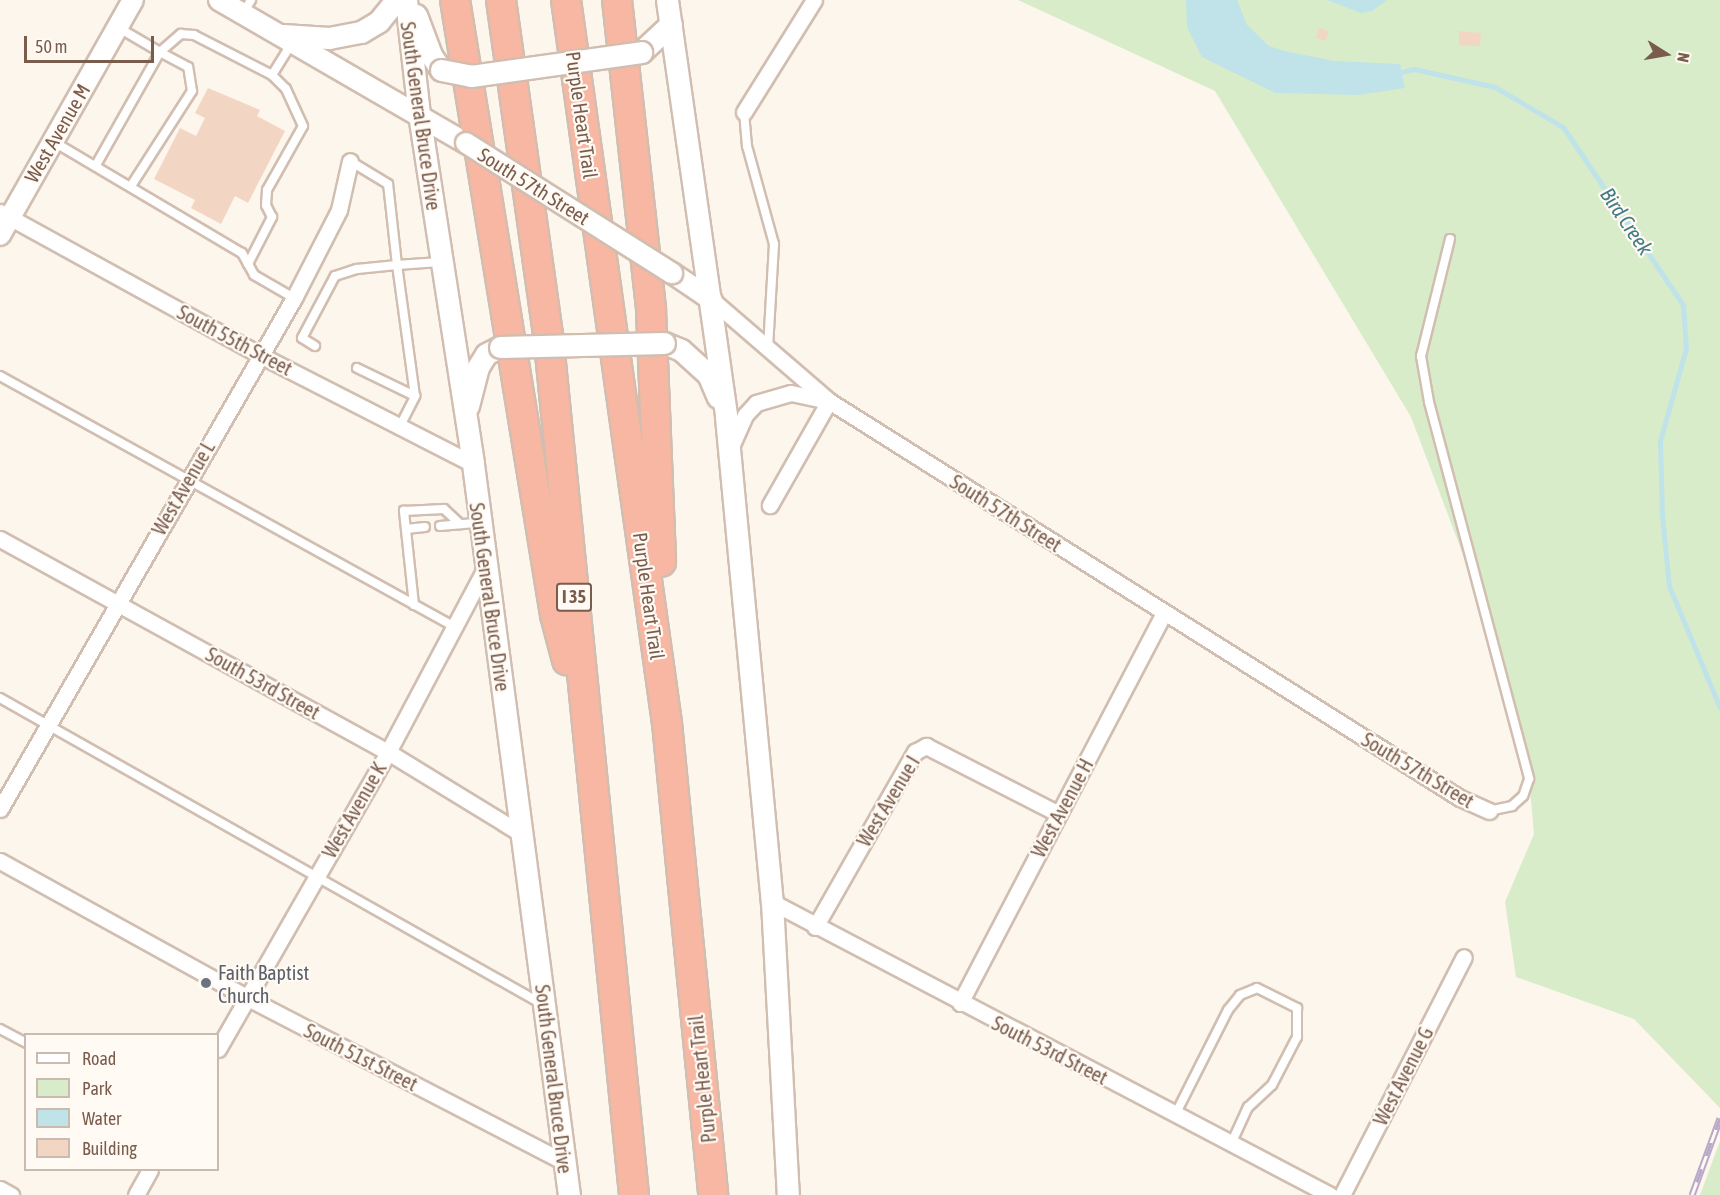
<!DOCTYPE html>
<html>
<head>
<meta charset="utf-8">
<style>
  body { margin:0 }
  #map { position:relative; width:1720px; height:1195px; overflow:hidden; background:#fdf6ec; font-family:"Asap Condensed",sans-serif }
  div>[style] { position:absolute }
  .green>* { inset:0; background:#d8ecc9 }
  .water>* { inset:0; background:#bfe3e8 }
  .stream>* { height:5px; margin:-2.5px; padding:0 2.5px; transform-origin:2.5px; border-radius:2.5px; background:#bfe3e8 }
  .building>* { inset:0; background:#f3d5c3 }
  .roads { filter:drop-shadow(2px 0 #d1beb0) drop-shadow(-2px 0 #d1beb0) drop-shadow(0 2px #d1beb0) drop-shadow(0 -2px #d1beb0) }
  .service>* { height:8px; margin:-4px; padding:0 4px; transform-origin:4px; border-radius:4px; background:#fff }
  .minor>* { height:15px; margin:-7.5px; padding:0 7.5px; transform-origin:7.5px; border-radius:7.5px; background:#fff }
  .tertiary>* { height:20px; margin:-10px; padding:0 10px; transform-origin:10px; border-radius:10px; background:#fff }
  .secondary>* { height:21px; margin:-10.5px; padding:0 10.5px; transform-origin:10.5px; border-radius:10.5px; background:#fff }
  .motorway>* { height:28px; margin:-14px; padding:0 14px; transform-origin:14px; border-radius:14px; background:#f7b7a3 }
  .rail>* { height:7px; margin-top:-3.5px; transform-origin:0; background:repeating-linear-gradient(90deg,#fffaf3 0 14px,#b9a8c9 0 28px); box-sizing:border-box; border-block:2px solid #b9a8c9 }
  .bridges { filter:drop-shadow(2px 0 #d1beb0) drop-shadow(-2px 0 #d1beb0) drop-shadow(0 2px #d1beb0) drop-shadow(0 -2px #d1beb0) }
  .tertiary-bridge>* { height:20px; margin:-10px; padding:0 10px; transform-origin:10px; border-radius:10px; background:#fff }
  .secondary-bridge>* { height:21px; margin:-10.5px; padding:0 10.5px; transform-origin:10.5px; border-radius:10.5px; background:#fff }
  .dots>* { width:16px; height:16px; translate:-50% -50%; box-sizing:border-box; border:3px solid #fffaf3; border-radius:50% }
  span { translate:-50% -50%; white-space:nowrap; text-align:center; line-height:1.15; -webkit-text-stroke:4.5px #fffaf3; paint-order:stroke }
  .shield-label span { padding:2px 4px; background:#fffaf3; border:2px solid; border-radius:4px; -webkit-text-stroke-width:0 }
  .shield-label { font-size:18px; color:#7a5c4d; font-weight:700 }
  .street-label { font-size:20px; color:#7a5c4d }
  .worship-label { font-size:20px; color:#5b616d }
  .left { translate:0 -50%; text-align:left }
  .water-label { font-size:21px; color:#437c86; font-style:italic }
  .legend { position:absolute; left:24px; top:1033px; width:195px; height:138px; box-sizing:border-box; background:#fffaf3; border:2px solid #cabbb1; margin:0; padding:8px 10px; list-style:none; font-size:18px; color:#7a5c4d }
  .legend li { display:flex; align-items:center; gap:12px; height:30px }
  .legend b { width:30px; border:2px solid #cabbb1 }
  .north { position:absolute; left:1636px; top:24px; width:60px; height:60px; -webkit-text-stroke:4px #fffaf3; paint-order:stroke; rotate:101deg; font-size:16px; font-weight:700; line-height:24px; text-align:center; color:#7a5c4d }
  .north::after { content:''; display:block; margin:auto; width:21px; height:27px; background:#7a5c4d; clip-path:polygon(50% 0,100% 100%,50% 72%,0 100%) }
  .scale { position:absolute; left:24px; top:36px; width:130px; height:27px; box-sizing:border-box; border:3px solid #7a5c4d; border-top:0; padding-left:8px; font-size:18px; line-height:21px; white-space:nowrap; color:#7a5c4d; -webkit-text-stroke:4px #fffaf3; paint-order:stroke }
</style>
</head>
<body>
<div id="map">
  <div class="green">
    <div style="clip-path:polygon(1018px 0,1720px 0,1720px 1108px,1634px 1019px,1516px 977px,1505px 902px,1534px 834px,1529px 779px,1493px 634px,1411px 417px,1215px 91px)"></div>
    <div style="clip-path:polygon(1720px 1141px,1720px 1195px,1700px 1195px)"></div>
  </div>
  <div class="water">
    <div style="clip-path:polygon(1186px 0,1237px 0,1247px 25px,1269px 46px,1284px 51px,1334px 61px,1400px 64px,1405px 88px,1359px 95px,1275px 93px,1202px 57px,1187px 27px)"></div>
    <div style="clip-path:polygon(1327px 0,1387px 0,1372px 11px,1361px 13px)"></div>
  </div>
  <div class="stream">
    <div style="left:1397px;top:73px;width:17px;rotate:-13deg"></div>
    <div style="left:1414px;top:69px;width:83px;rotate:12.5deg"></div>
    <div style="left:1495px;top:87px;width:79px;rotate:30.5deg"></div>
    <div style="left:1563px;top:127px;width:215px;rotate:56deg"></div>
    <div style="left:1683px;top:305px;width:43px;rotate:86deg"></div>
    <div style="left:1686px;top:348px;width:97px;rotate:105.6deg"></div>
    <div style="left:1660px;top:441px;width:74px;rotate:88.5deg"></div>
    <div style="left:1662px;top:515px;width:71px;rotate:84.4deg"></div>
    <div style="left:1669px;top:586px;width:132px;rotate:67.3deg"></div>
  </div>
  <div class="building">
    <div style="clip-path:polygon(1319px 28px,1329px 31px,1325px 41px,1316px 38px)"></div>
    <div style="clip-path:polygon(1459px 31px,1481px 33px,1480px 46px,1459px 45px)"></div>
    <div style="clip-path:polygon(208px 88px,260px 110px,257px 116px,285px 131px,248px 203px,235px 196px,221px 224px,191px 208px,195px 200px,154px 179px,180px 128px,196px 136px,205px 118px,195px 113px)"></div>
  </div>
  <div class="roads">
    <div class="service">
      <div style="left:243px;top:13px;width:15px;rotate:-58deg"></div>
      <div style="left:744px;top:112px;width:34px;rotate:85deg"></div>
      <div style="left:747px;top:146px;width:102px;rotate:74.6deg"></div>
      <div style="left:774px;top:244px;width:103px;rotate:93.3deg"></div>
      <div style="left:54px;top:142px;width:218px;rotate:30.6deg"></div>
      <div style="left:242px;top:253px;width:25px;rotate:61deg"></div>
      <div style="left:254px;top:275px;width:46px;rotate:29.9deg"></div>
      <div style="left:96px;top:165px;width:130px;rotate:-60.5deg"></div>
      <div style="left:160px;top:52px;width:48px;rotate:-149.7deg"></div>
      <div style="left:131px;top:186px;width:113px;rotate:-57.3deg"></div>
      <div style="left:192px;top:91px;width:24px;rotate:-99deg"></div>
      <div style="left:188px;top:67px;width:32px;rotate:-152deg"></div>
      <div style="left:160px;top:52px;width:28px;rotate:-41deg"></div>
      <div style="left:181px;top:34px;width:13px;rotate:4deg"></div>
      <div style="left:194px;top:35px;width:88px;rotate:27.1deg"></div>
      <div style="left:1450px;top:239px;width:121px;rotate:103.9deg"></div>
      <div style="left:1421px;top:356px;width:47px;rotate:80.1deg"></div>
      <div style="left:1429px;top:402px;width:390px;rotate:75.1deg"></div>
      <div style="left:1529px;top:779px;width:18px;rotate:109deg"></div>
      <div style="left:1523px;top:796px;width:15px;rotate:138deg"></div>
      <div style="left:1512px;top:806px;width:24px;rotate:168deg"></div>
      <div style="left:248px;top:264px;width:53px;rotate:-62.9deg"></div>
      <div style="left:272px;top:217px;width:13px;rotate:-117deg"></div>
      <div style="left:266px;top:205px;width:15px;rotate:-86deg"></div>
      <div style="left:267px;top:190px;width:73px;rotate:-60.6deg"></div>
      <div style="left:303px;top:126px;width:41px;rotate:-114.7deg"></div>
      <div style="left:286px;top:89px;width:20px;rotate:-135deg"></div>
      <div style="left:272px;top:75px;width:36px;rotate:-58deg"></div>
      <div style="left:315px;top:346px;width:15px;rotate:-148deg"></div>
      <div style="left:302px;top:338px;width:70px;rotate:-62deg"></div>
      <div style="left:335px;top:276px;width:23px;rotate:-18deg"></div>
      <div style="left:357px;top:269px;width:40px;rotate:-5.7deg"></div>
      <div style="left:397px;top:265px;width:81px;rotate:-96.3deg"></div>
      <div style="left:388px;top:184px;width:44px;rotate:-148.8deg"></div>
      <div style="left:357px;top:368px;width:64px;rotate:25.8deg"></div>
      <div style="left:0;top:376px;width:520px;rotate:28.88deg"></div>
      <div style="left:400px;top:426px;width:34px;rotate:-63deg"></div>
      <div style="left:415px;top:396px;width:132px;rotate:-97.8deg"></div>
      <div style="left:397px;top:265px;width:43px;rotate:-4deg"></div>
      <div style="left:440px;top:526px;width:38px;rotate:-5deg"></div>
      <div style="left:406px;top:529px;width:19px;rotate:-6deg"></div>
      <div style="left:414px;top:605px;width:95px;rotate:-96.1deg"></div>
      <div style="left:404px;top:511px;width:40px;rotate:-2.9deg"></div>
      <div style="left:444px;top:509px;width:22px;rotate:43deg"></div>
      <div style="left:0;top:698px;width:622px;rotate:29.45deg"></div>
      <div style="left:0;top:1029px;width:30px;rotate:28deg"></div>
      <div style="left:1175px;top:1115px;width:118px;rotate:-63.2deg"></div>
      <div style="left:1228px;top:1010px;width:19px;rotate:-51deg"></div>
      <div style="left:1240px;top:995px;width:18px;rotate:-22deg"></div>
      <div style="left:1257px;top:988px;width:45px;rotate:26.6deg"></div>
      <div style="left:1297px;top:1008px;width:29px;rotate:90deg"></div>
      <div style="left:1297px;top:1037px;width:54px;rotate:117.5deg"></div>
      <div style="left:1272px;top:1085px;width:33px;rotate:137deg"></div>
      <div style="left:1248px;top:1107px;width:41px;rotate:114.7deg"></div>
    </div>
    <div class="minor">
      <div style="left:744px;top:112px;width:132px;rotate:-58deg"></div>
      <div style="left:0;top:212px;width:297px;rotate:28.8deg"></div>
      <div style="left:260px;top:355px;width:239px;rotate:27.1deg"></div>
      <div style="left:712px;top:300px;width:155px;rotate:40.8deg"></div>
      <div style="left:829px;top:401px;width:745px;rotate:32.18deg"></div>
      <div style="left:1460px;top:798px;width:32px;rotate:24deg"></div>
      <div style="left:730px;top:449px;width:37px;rotate:-66deg"></div>
      <div style="left:745px;top:415px;width:16px;rotate:-47deg"></div>
      <div style="left:756px;top:403px;width:36px;rotate:-16deg"></div>
      <div style="left:791px;top:393px;width:39px;rotate:12deg"></div>
      <div style="left:829px;top:401px;width:120px;rotate:119.6deg"></div>
      <div style="left:0;top:539px;width:443px;rotate:28.8deg"></div>
      <div style="left:388px;top:752px;width:157px;rotate:31.5deg"></div>
      <div style="left:0;top:809px;width:590px;rotate:-60.09deg"></div>
      <div style="left:294px;top:298px;width:99px;rotate:-62.9deg"></div>
      <div style="left:339px;top:210px;width:50px;rotate:-77.3deg"></div>
      <div style="left:0;top:861px;width:281px;rotate:28.9deg"></div>
      <div style="left:246px;top:997px;width:360px;rotate:27.4deg"></div>
      <div style="left:772px;top:902px;width:630px;rotate:27.7deg"></div>
      <div style="left:815px;top:927px;width:202px;rotate:-60.3deg"></div>
      <div style="left:915px;top:752px;width:13px;rotate:-29deg"></div>
      <div style="left:926px;top:746px;width:149px;rotate:27.1deg"></div>
      <div style="left:960px;top:1003px;width:441px;rotate:-62.4deg"></div>
      <div style="left:218px;top:1049px;width:342px;rotate:-60.2deg"></div>
      <div style="left:388px;top:752px;width:209px;rotate:-62.1deg"></div>
      <div style="left:0;top:1189px;width:13px;rotate:29deg"></div>
      <div style="left:136px;top:1195px;width:29px;rotate:-61deg"></div>
      <div style="left:1342px;top:1195px;width:267px;rotate:-62.9deg"></div>
    </div>
    <div class="tertiary">
      <div style="left:219px;top:0;width:285px;rotate:30.1deg"></div>
      <div style="left:0;top:235px;width:270px;rotate:-60.5deg"></div>
      <div style="left:672px;top:273px;width:48px;rotate:34deg"></div>
    </div>
    <div class="secondary">
      <div style="left:406px;top:0;width:115px;rotate:83.5deg"></div>
      <div style="left:419px;top:114px;width:354px;rotate:81.2deg"></div>
      <div style="left:473px;top:464px;width:737px;rotate:82.52deg"></div>
      <div style="left:667px;top:0;width:421px;rotate:81.9deg"></div>
      <div style="left:726px;top:417px;width:487px;rotate:84.6deg"></div>
      <div style="left:772px;top:902px;width:293px;rotate:86.9deg"></div>
      <div style="left:416px;top:15px;width:43px;rotate:69.4deg"></div>
      <div style="left:431px;top:55px;width:18px;rotate:56deg"></div>
      <div style="left:283px;top:35px;width:46px;rotate:3.7deg"></div>
      <div style="left:329px;top:38px;width:33px;rotate:-11deg"></div>
      <div style="left:361px;top:32px;width:21px;rotate:-31deg"></div>
      <div style="left:379px;top:21px;width:27px;rotate:-51deg"></div>
      <div style="left:641px;top:52px;width:41px;rotate:-43deg"></div>
      <div style="left:664px;top:343px;width:18px;rotate:22deg"></div>
      <div style="left:681px;top:350px;width:36px;rotate:42deg"></div>
      <div style="left:708px;top:374px;width:25px;rotate:67deg"></div>
      <div style="left:468px;top:406px;width:40px;rotate:-75.6deg"></div>
      <div style="left:478px;top:367px;width:15px;rotate:-58deg"></div>
      <div style="left:486px;top:354px;width:16px;rotate:-27deg"></div>
    </div>
    <div class="motorway">
      <div style="left:455px;top:0;width:623px;rotate:80.76deg"></div>
      <div style="left:555px;top:615px;width:47px;rotate:75.1deg"></div>
      <div style="left:501px;top:0;width:346px;rotate:82deg"></div>
      <div style="left:549px;top:343px;width:856px;rotate:84.3deg"></div>
      <div style="left:566px;top:0;width:730px;rotate:82.05deg"></div>
      <div style="left:667px;top:723px;width:474px;rotate:84.4deg"></div>
      <div style="left:617px;top:0;width:312px;rotate:83.7deg"></div>
      <div style="left:651px;top:310px;width:252px;rotate:87.7deg"></div>
    </div>
  </div>
  <div class="rail">
    <div style="left:1692px;top:1195px;width:82px;rotate:-70deg"></div>
  </div>
  <div class="bridges">
    <div class="tertiary-bridge">
      <div style="left:466px;top:143px;width:244px;rotate:32.3deg"></div>
    </div>
    <div class="secondary-bridge">
      <div style="left:441px;top:70px;width:31px;rotate:11deg"></div>
      <div style="left:471px;top:76px;width:172px;rotate:-8deg"></div>
      <div style="left:500px;top:347px;width:164px;rotate:-1.4deg"></div>
    </div>
  </div>
  <div class="dots">
    <div style="left:206px;top:983px;background:#6b7280"></div>
  </div>
  <div class="shield-label">
    <span style="left:574px;top:597px">I 35</span>
  </div>
  <div class="street-label">
    <span style="left:582px;top:115px;rotate:82deg">Purple Heart Trail</span>
    <span style="left:421px;top:116px;rotate:82deg">South General Bruce Drive</span>
    <span style="left:57px;top:133px;rotate:-60deg">West Avenue M</span>
    <span style="left:534px;top:186px;rotate:32deg">South 57th Street</span>
    <span style="left:235px;top:340px;rotate:28deg">South 55th Street</span>
    <span style="left:183px;top:488px;rotate:-60deg">West Avenue L</span>
    <span style="left:1006px;top:513px;rotate:32deg">South 57th Street</span>
    <span style="left:649px;top:596px;rotate:82deg">Purple Heart Trail</span>
    <span style="left:490px;top:597px;rotate:82deg">South General Bruce Drive</span>
    <span style="left:263px;top:683px;rotate:29deg">South 53rd Street</span>
    <span style="left:1418px;top:770px;rotate:31deg">South 57th Street</span>
    <span style="left:888px;top:801px;rotate:-59deg">West Avenue I</span>
    <span style="left:1062px;top:808px;rotate:-62deg">West Avenue H</span>
    <span style="left:354px;top:810px;rotate:-60deg">West Avenue K</span>
    <span style="left:1050px;top:1050px;rotate:27deg">South 53rd Street</span>
    <span style="left:361px;top:1057px;rotate:27deg">South 51st Street</span>
    <span style="left:1403px;top:1076px;rotate:-63deg">West Avenue G</span>
    <span style="left:554px;top:1079px;rotate:83deg">South General Bruce Drive</span>
    <span style="left:702px;top:1079px;rotate:-96deg">Purple Heart Trail</span>
  </div>
  <div class="worship-label">
    <span class="left" style="left:218px;top:984px">Faith Baptist<br>Church</span>
  </div>
  <div class="water-label">
    <span style="left:1627px;top:221px;rotate:56deg">Bird Creek</span>
  </div>
  <ul class="legend">
  <li><b style="height:8px;background:#fff"></b>Road</li>
  <li><b style="height:16px;background:#d8ecc9"></b>Park</li>
  <li><b style="height:16px;background:#bfe3e8"></b>Water</li>
  <li><b style="height:16px;background:#f3d5c3"></b>Building</li>
  </ul>
  <div class="north">N</div>
  <div class="scale">50 m</div>
</div>
</body>
</html>
